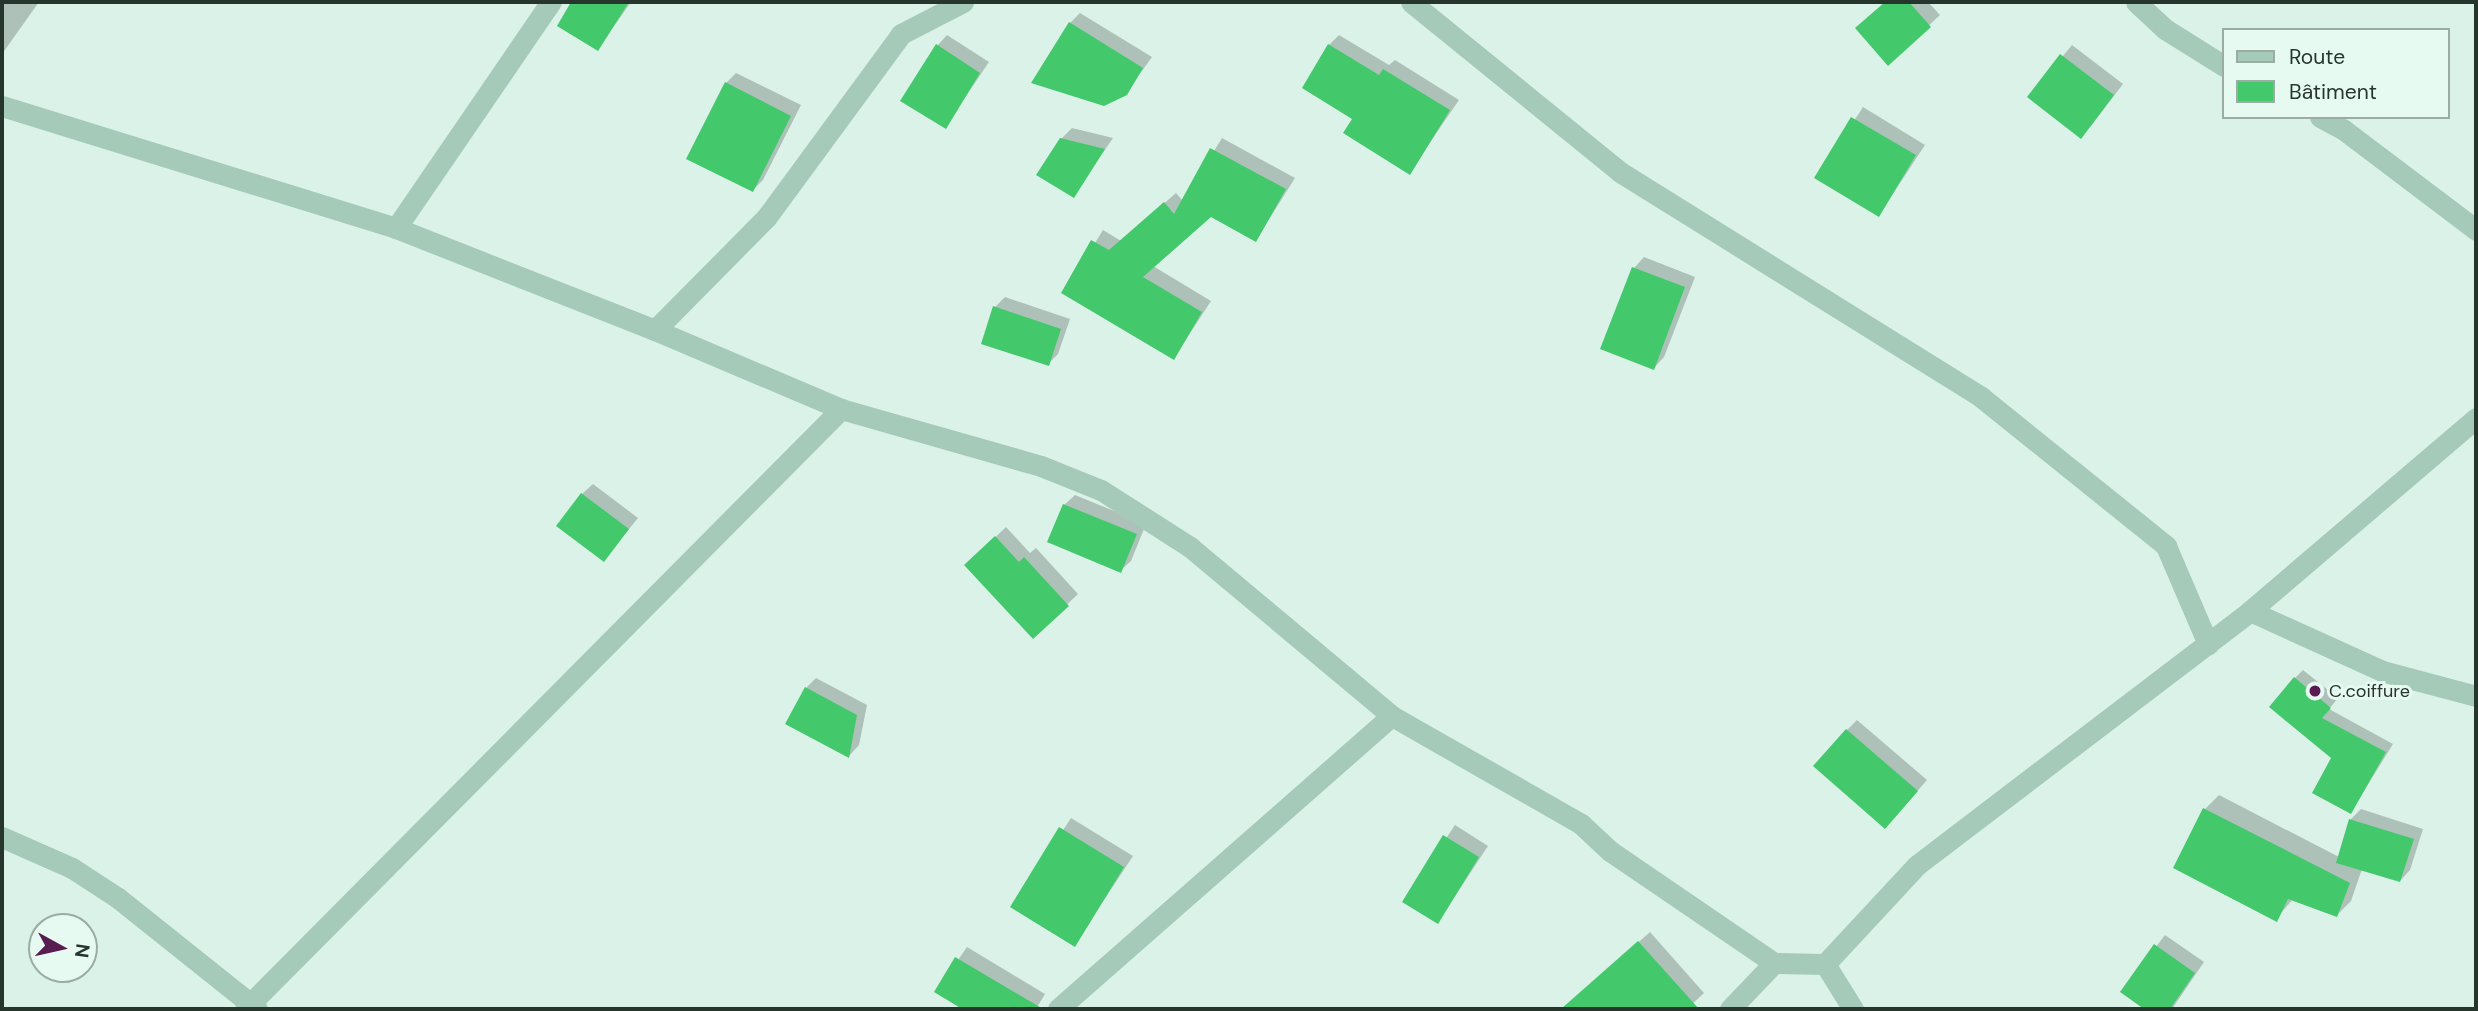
<!DOCTYPE html>
<html>
<head>
<meta charset="utf-8">
<style>
  body { margin:0 }
  #map { position:relative; width:2478px; height:1011px; overflow:hidden; background:#daf2e8; font-family:"DM Sans",sans-serif }
  div>[style] { position:absolute }
  .shadow>* { inset:0; background:#0003 }
  .building>* { inset:0; background:#43c86c }
  .minor>* { height:21px; margin:-10.5px; padding:0 10.5px; transform-origin:10.5px; border-radius:10.5px; background:#a6cab9 }
  .dots>* { width:19px; height:19px; translate:-50% -50%; box-sizing:border-box; border:4px solid #e7faf2; border-radius:50% }
  span { translate:-50% -50%; white-space:nowrap; text-align:center; line-height:1.15; -webkit-text-stroke:6px #e7faf2; paint-order:stroke }
  .poi-label { font-size:18px; color:#27362d }
  .left { translate:0 -50%; text-align:left }
  .frame { position:absolute; inset:0; border:4px solid #27362d; pointer-events:none }
  .legend { position:absolute; left:2222px; top:28px; width:228px; height:91px; box-sizing:border-box; background:#e7faf2; border:2px solid #9aaca3; margin:0; padding:9px 12px; list-style:none; font-size:21px; color:#27362d }
  .legend li { display:flex; align-items:center; gap:14px; height:35px }
  .legend b { width:35px; border:2px solid #9aaca3 }
  .north { position:absolute; left:28px; top:913px; width:70px; height:70px; box-sizing:border-box; background:#e7faf2; border:2px solid #9aaca3; border-radius:50%; rotate:98deg; font-size:19px; font-weight:700; line-height:28px; text-align:center; color:#27362d }
  .north::after { content:''; display:block; margin:auto; width:24px; height:32px; background:#581c50; clip-path:polygon(50% 0,100% 100%,50% 72%,0 100%) }
</style>
</head>
<body>
<div id="map">
  <div class="shadow">
    <div style="clip-path:polygon(2px 2px,39px 2px,2px 54px)"></div>
    <div style="clip-path:polygon(573px 2px,631px 2px,598px 49px,559px 25px)"></div>
    <div style="clip-path:polygon(1886px 2px,1928px 2px,1940px 15px,1888px 64px,1867px 18px)"></div>
    <div style="clip-path:polygon(1080px 13px,1152px 57px,1126px 93px,1070px 23px)"></div>
    <div style="clip-path:polygon(947px 35px,989px 62px,945px 127px,937px 46px)"></div>
    <div style="clip-path:polygon(1339px 35px,1389px 65px,1395px 60px,1459px 100px,1409px 173px,1355px 118px,1329px 45px)"></div>
    <div style="clip-path:polygon(2072px 45px,2123px 84px,2091px 126px,2030px 96px)"></div>
    <div style="clip-path:polygon(736px 73px,801px 105px,763px 180px,753px 190px,726px 83px)"></div>
    <div style="clip-path:polygon(1863px 107px,1925px 145px,1879px 215px,1817px 178px)"></div>
    <div style="clip-path:polygon(1072px 128px,1113px 138px,1073px 196px,1061px 139px)"></div>
    <div style="clip-path:polygon(1222px 138px,1295px 178px,1256px 240px,1211px 215px,1153px 266px,1211px 301px,1174px 358px,1064px 293px,1103px 230px,1121px 241px,1176px 193px,1183px 201px)"></div>
    <div style="clip-path:polygon(1644px 257px,1695px 277px,1664px 357px,1654px 368px,1634px 268px)"></div>
    <div style="clip-path:polygon(1005px 297px,1070px 319px,1058px 354px,1048px 364px,995px 307px)"></div>
    <div style="clip-path:polygon(593px 484px,638px 518px,604px 560px,582px 494px)"></div>
    <div style="clip-path:polygon(1075px 495px,1146px 524px,1131px 561px,1120px 571px,1064px 505px)"></div>
    <div style="clip-path:polygon(1006px 527px,1030px 553px,1036px 548px,1078px 594px,1033px 637px,977px 555px)"></div>
    <div style="clip-path:polygon(2303px 670px,2338px 698px,2329px 709px,2393px 744px,2351px 812px,2333px 758px,2295px 678px)"></div>
    <div style="clip-path:polygon(816px 678px,867px 705px,859px 745px,849px 756px,806px 688px)"></div>
    <div style="clip-path:polygon(1857px 720px,1927px 780px,1895px 817px,1847px 730px)"></div>
    <div style="clip-path:polygon(2219px 795px,2339px 857px,2350px 820px,2361px 809px,2423px 829px,2410px 870px,2400px 881px,2362px 869px,2351px 901px,2337px 915px,2293px 899px,2276px 919px,2205px 809px)"></div>
    <div style="clip-path:polygon(1071px 818px,1133px 856px,1075px 944px,1013px 906px)"></div>
    <div style="clip-path:polygon(1455px 825px,1488px 846px,1438px 922px,1404px 901px)"></div>
    <div style="clip-path:polygon(1650px 932px,1704px 993px,1687px 1009px,1587px 1009px,1576px 998px)"></div>
    <div style="clip-path:polygon(2165px 935px,2204px 962px,2172px 1009px,2147px 1009px,2122px 991px)"></div>
    <div style="clip-path:polygon(967px 947px,1045px 994px,1036px 1009px,966px 1009px,936px 992px)"></div>
  </div>
  <div class="building">
    <div style="clip-path:polygon(571px 2px,629px 2px,598px 51px,557px 26px)"></div>
    <div style="clip-path:polygon(1885px 2px,1909px 2px,1931px 27px,1888px 66px,1855px 28px)"></div>
    <div style="clip-path:polygon(1069px 22px,1143px 68px,1127px 95px,1104px 106px,1031px 83px)"></div>
    <div style="clip-path:polygon(936px 44px,980px 73px,946px 129px,900px 101px)"></div>
    <div style="clip-path:polygon(1328px 44px,1379px 75px,1383px 69px,1450px 110px,1410px 175px,1343px 133px,1352px 119px,1302px 88px)"></div>
    <div style="clip-path:polygon(2060px 54px,2114px 95px,2081px 139px,2027px 97px)"></div>
    <div style="clip-path:polygon(725px 82px,791px 116px,753px 192px,686px 159px)"></div>
    <div style="clip-path:polygon(1851px 117px,1916px 155px,1879px 217px,1814px 178px)"></div>
    <div style="clip-path:polygon(1060px 138px,1105px 149px,1074px 198px,1036px 175px)"></div>
    <div style="clip-path:polygon(1210px 148px,1286px 189px,1256px 242px,1211px 217px,1143px 277px,1202px 312px,1174px 360px,1061px 293px,1091px 240px,1109px 250px,1164px 202px,1174px 214px)"></div>
    <div style="clip-path:polygon(1632px 267px,1685px 287px,1654px 370px,1600px 349px)"></div>
    <div style="clip-path:polygon(993px 306px,1061px 329px,1049px 366px,981px 344px)"></div>
    <div style="clip-path:polygon(581px 493px,629px 529px,604px 562px,556px 526px)"></div>
    <div style="clip-path:polygon(1063px 504px,1137px 534px,1121px 573px,1047px 542px)"></div>
    <div style="clip-path:polygon(995px 536px,1019px 562px,1024px 557px,1069px 606px,1033px 639px,964px 565px)"></div>
    <div style="clip-path:polygon(2294px 677px,2331px 708px,2322px 718px,2386px 752px,2351px 814px,2312px 793px,2331px 758px,2269px 707px)"></div>
    <div style="clip-path:polygon(805px 687px,857px 715px,849px 758px,785px 724px)"></div>
    <div style="clip-path:polygon(1846px 729px,1918px 791px,1885px 829px,1813px 766px)"></div>
    <div style="clip-path:polygon(2203px 808px,2350px 883px,2337px 917px,2288px 899px,2277px 922px,2173px 868px)"></div>
    <div style="clip-path:polygon(2349px 819px,2414px 839px,2400px 882px,2336px 863px)"></div>
    <div style="clip-path:polygon(1059px 827px,1124px 867px,1075px 947px,1010px 907px)"></div>
    <div style="clip-path:polygon(1443px 835px,1479px 857px,1438px 924px,1402px 902px)"></div>
    <div style="clip-path:polygon(1638px 941px,1699px 1009px,1561px 1009px)"></div>
    <div style="clip-path:polygon(2154px 944px,2195px 973px,2170px 1009px,2144px 1009px,2120px 992px)"></div>
    <div style="clip-path:polygon(955px 957px,1043px 1009px,962px 1009px,934px 992px)"></div>
  </div>
  <div class="minor">
    <div style="left:1411px;top:2px;width:269px;rotate:39.1deg"></div>
    <div style="left:1620px;top:172px;width:425px;rotate:31.9deg"></div>
    <div style="left:1981px;top:397px;width:238px;rotate:38.8deg"></div>
    <div style="left:2166px;top:546px;width:107px;rotate:66.8deg"></div>
    <div style="left:2136px;top:2px;width:40px;rotate:43deg"></div>
    <div style="left:2165px;top:29px;width:70px;rotate:32.1deg"></div>
    <div style="left:2px;top:106px;width:412px;rotate:17.2deg"></div>
    <div style="left:396px;top:228px;width:278px;rotate:21.5deg"></div>
    <div style="left:655px;top:330px;width:202px;rotate:23deg"></div>
    <div style="left:841px;top:409px;width:208px;rotate:15.9deg"></div>
    <div style="left:1041px;top:466px;width:65px;rotate:21.8deg"></div>
    <div style="left:1101px;top:490px;width:106px;rotate:32.6deg"></div>
    <div style="left:1190px;top:547px;width:263px;rotate:39.9deg"></div>
    <div style="left:1392px;top:716px;width:218px;rotate:29.7deg"></div>
    <div style="left:1581px;top:824px;width:40px;rotate:43deg"></div>
    <div style="left:1610px;top:851px;width:199px;rotate:34.3deg"></div>
    <div style="left:2320px;top:117px;width:27px;rotate:28deg"></div>
    <div style="left:2344px;top:130px;width:166px;rotate:37.1deg"></div>
    <div style="left:396px;top:228px;width:274px;rotate:-55.6deg"></div>
    <div style="left:655px;top:330px;width:158px;rotate:-45.3deg"></div>
    <div style="left:766px;top:218px;width:228px;rotate:-53.7deg"></div>
    <div style="left:901px;top:34px;width:70px;rotate:-27.3deg"></div>
    <div style="left:2250px;top:611px;width:145px;rotate:24.4deg"></div>
    <div style="left:2382px;top:671px;width:97px;rotate:14.9deg"></div>
    <div style="left:2px;top:837px;width:77px;rotate:23.9deg"></div>
    <div style="left:72px;top:868px;width:55px;rotate:33.1deg"></div>
    <div style="left:118px;top:898px;width:178px;rotate:38.6deg"></div>
    <div style="left:1825px;top:964px;width:53px;rotate:58.1deg"></div>
    <div style="left:245px;top:1009px;width:846px;rotate:-45.19deg"></div>
    <div style="left:1058px;top:1009px;width:444px;rotate:-41.3deg"></div>
    <div style="left:1730px;top:1009px;width:64px;rotate:-46.3deg"></div>
    <div style="left:1774px;top:963px;width:51px;rotate:1.1deg"></div>
    <div style="left:1825px;top:964px;width:135px;rotate:-47.1deg"></div>
    <div style="left:1917px;top:865px;width:419px;rotate:-37.3deg"></div>
    <div style="left:2250px;top:611px;width:297px;rotate:-40.5deg"></div>
  </div>
  <div class="dots">
    <div style="left:2315px;top:691px;background:#581c50"></div>
  </div>
  <div class="poi-label">
    <span class="left" style="left:2329px;top:691px">C.coiffure</span>
  </div>
  <div class="frame"></div>
  <ul class="legend">
  <li><b style="height:9px;background:#a6cab9"></b>Route</li>
  <li><b style="height:19px;background:#43c86c"></b>Bâtiment</li>
  </ul>
  <div class="north">N</div>
</div>
</body>
</html>
